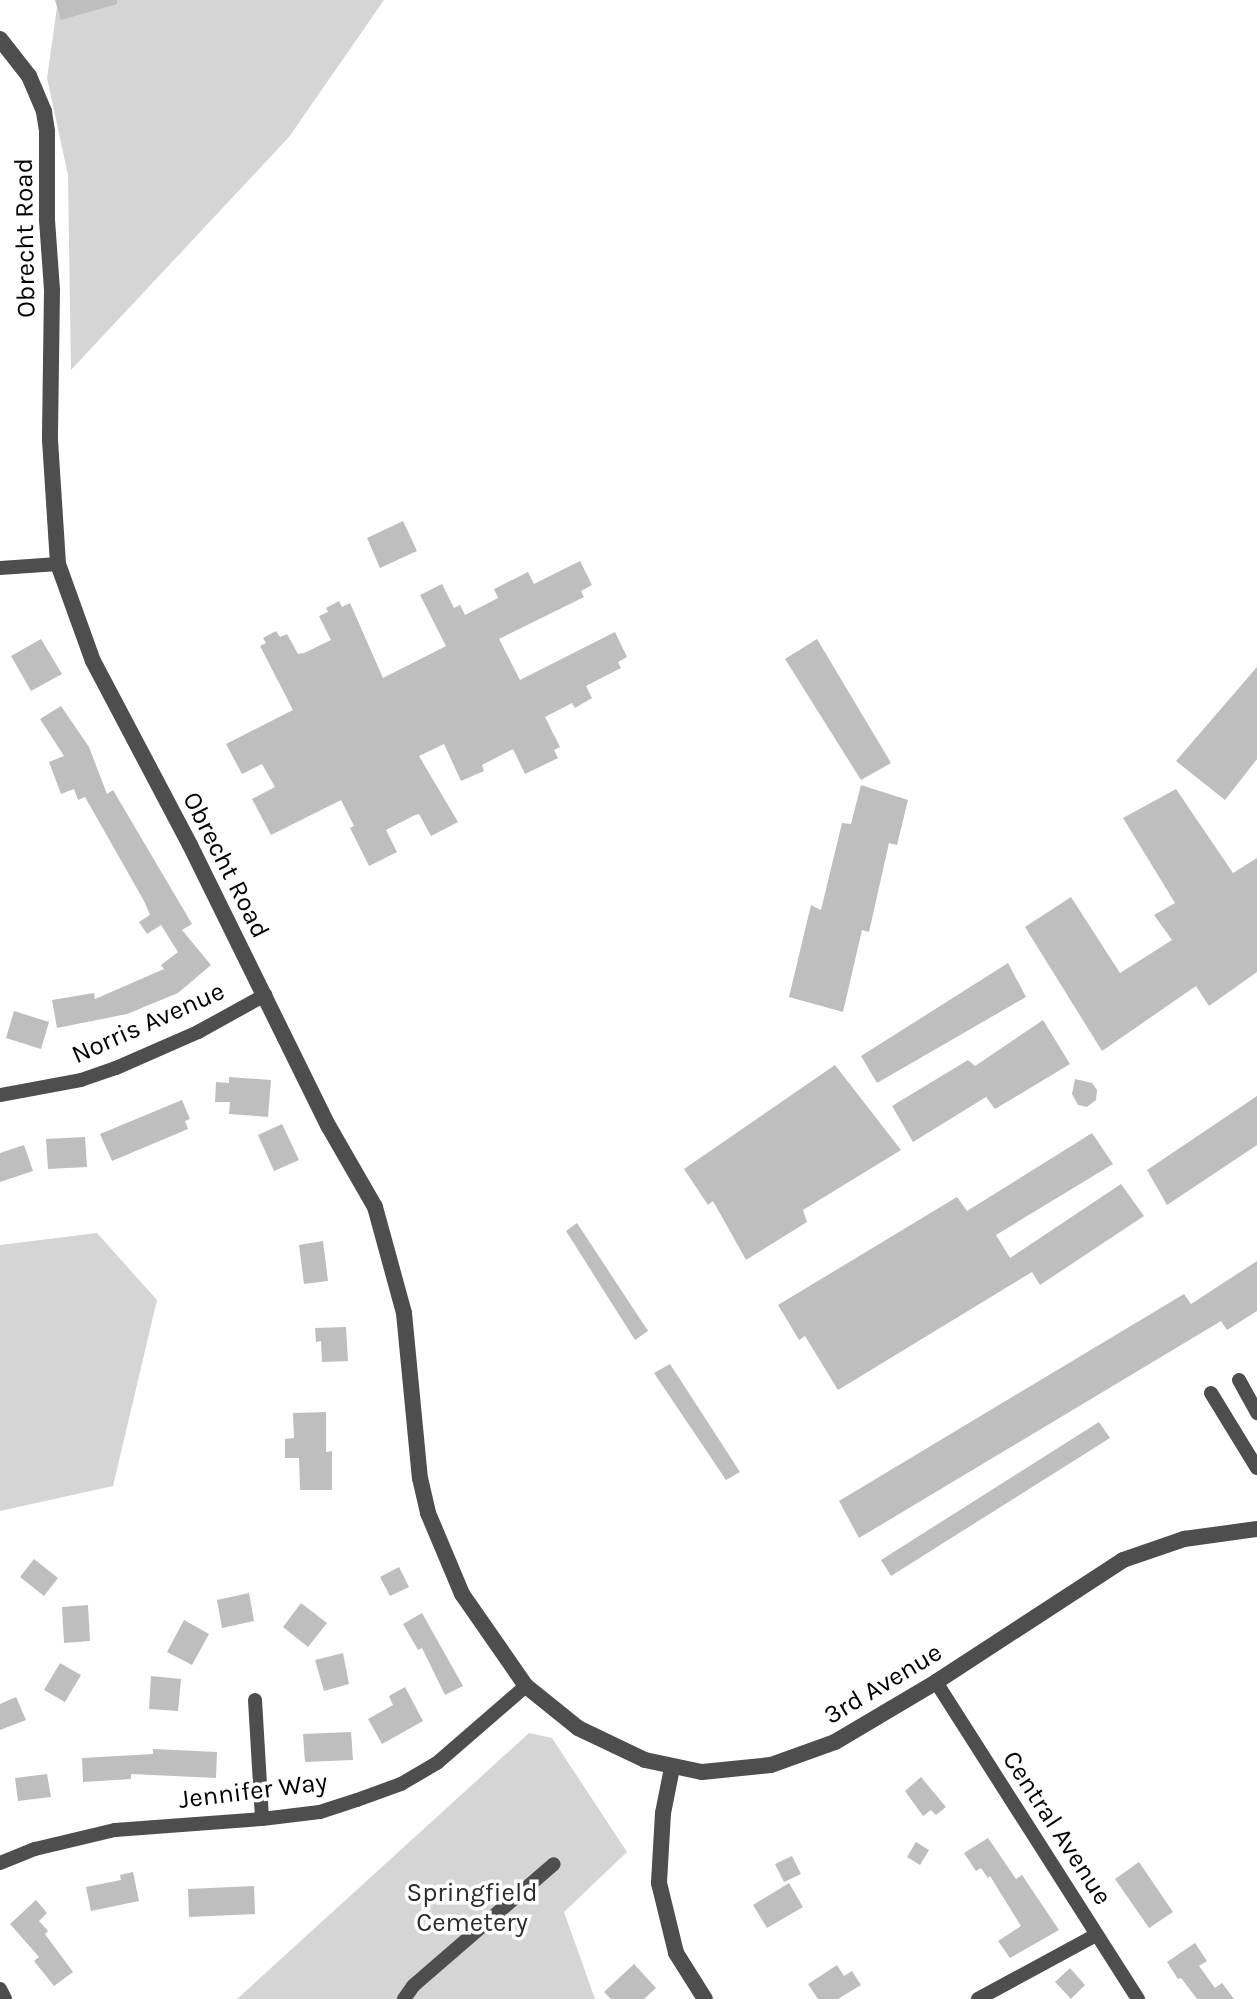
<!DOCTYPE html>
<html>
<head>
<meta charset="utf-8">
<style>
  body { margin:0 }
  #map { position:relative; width:1257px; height:1999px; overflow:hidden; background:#fff; font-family:Karla,sans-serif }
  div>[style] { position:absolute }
  .green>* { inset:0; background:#d5d5d5 }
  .building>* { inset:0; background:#bebebe }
  .minor>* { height:14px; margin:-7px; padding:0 7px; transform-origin:7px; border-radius:7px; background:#4e4e4e }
  .tertiary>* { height:16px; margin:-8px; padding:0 8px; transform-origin:8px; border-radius:8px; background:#4e4e4e }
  span { translate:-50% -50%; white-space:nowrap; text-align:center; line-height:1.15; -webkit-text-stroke:7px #fff; paint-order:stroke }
  .street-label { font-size:26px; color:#000 }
  .park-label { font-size:26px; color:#2c2c2c }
</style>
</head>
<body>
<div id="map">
  <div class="green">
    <div style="clip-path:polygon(58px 0,384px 0,289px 137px,71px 370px,68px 175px,47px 78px)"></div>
    <div style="clip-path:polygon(97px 1233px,157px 1300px,113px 1486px,0 1511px,0 1245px)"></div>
    <div style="clip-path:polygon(529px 1733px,552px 1738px,627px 1852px,564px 1912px,595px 1999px,237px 1999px)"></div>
  </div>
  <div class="building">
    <div style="clip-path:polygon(55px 0,117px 0,117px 4px,61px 20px)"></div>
    <div style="clip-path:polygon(403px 521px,417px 551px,380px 568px,367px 538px)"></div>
    <div style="clip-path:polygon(580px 561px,592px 585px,581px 591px,584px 597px,499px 639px,520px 680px,615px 632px,627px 657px,618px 662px,621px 668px,586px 686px,592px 698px,575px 708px,572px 703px,545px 717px,560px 747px,554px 750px,558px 758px,525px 774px,513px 749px,482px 765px,484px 771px,461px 781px,444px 744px,419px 756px,458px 822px,431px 836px,419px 814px,413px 816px,386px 830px,397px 852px,369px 866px,350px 828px,354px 826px,341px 800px,271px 835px,252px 799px,275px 787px,262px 764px,242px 774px,226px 744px,293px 710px,260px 646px,266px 643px,263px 638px,276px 631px,280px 637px,287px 634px,298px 654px,304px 653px,331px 640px,319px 616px,328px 612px,326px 608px,339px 601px,342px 607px,350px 603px,383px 678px,446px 646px,420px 595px,442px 584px,454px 608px,460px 605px,465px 615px,498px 598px,494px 589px,528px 572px,534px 584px)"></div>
    <div style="clip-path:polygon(41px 639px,62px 674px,31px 691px,11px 656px)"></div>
    <div style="clip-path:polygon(817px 639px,891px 763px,861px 780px,785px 659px)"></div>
    <div style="clip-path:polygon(1257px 667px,1257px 759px,1225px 800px,1176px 761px)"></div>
    <div style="clip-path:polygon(61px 706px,89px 747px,107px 794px,113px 790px,192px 924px,182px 930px,211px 965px,178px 993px,127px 1014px,57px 1028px,52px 1000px,94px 993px,95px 999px,164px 969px,161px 965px,178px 952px,161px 925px,147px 934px,139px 922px,150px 915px,144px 901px,85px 797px,78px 800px,74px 789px,61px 794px,49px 762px,64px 756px,40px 719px)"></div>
    <div style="clip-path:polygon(861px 785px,908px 800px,897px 845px,889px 843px,869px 932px,862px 930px,843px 1012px,789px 997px,811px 905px,821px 910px,842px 823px,851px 824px)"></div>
    <div style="clip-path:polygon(1176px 789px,1233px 873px,1257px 858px,1257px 972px,1209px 1006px,1196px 986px,1102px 1051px,1025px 927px,1071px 897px,1120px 973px,1172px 940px,1154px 915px,1175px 903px,1123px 818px)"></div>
    <div style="clip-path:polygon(1008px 963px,1026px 997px,877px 1083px,861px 1056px)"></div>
    <div style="clip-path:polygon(14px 1011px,49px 1022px,41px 1049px,6px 1038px)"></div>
    <div style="clip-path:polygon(1043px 1020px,1070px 1064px,995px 1109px,986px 1097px,913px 1142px,892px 1106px,968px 1060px,975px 1066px)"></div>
    <div style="clip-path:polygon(835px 1065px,901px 1150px,803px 1210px,807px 1222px,746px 1260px,713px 1201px,708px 1205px,684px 1169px)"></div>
    <div style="clip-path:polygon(229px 1077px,271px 1080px,268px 1117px,229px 1114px,230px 1102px,215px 1102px,216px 1082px,229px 1083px)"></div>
    <div style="clip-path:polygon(1075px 1079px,1092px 1083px,1097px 1090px,1096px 1100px,1087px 1107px,1078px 1105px,1072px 1094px)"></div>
    <div style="clip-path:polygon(1257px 1096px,1257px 1145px,1167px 1205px,1147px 1170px)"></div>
    <div style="clip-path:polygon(182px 1100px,190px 1119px,185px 1121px,188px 1129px,112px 1161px,100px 1134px)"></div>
    <div style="clip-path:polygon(282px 1124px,299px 1160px,274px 1171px,258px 1135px)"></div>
    <div style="clip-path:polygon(1092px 1133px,1113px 1164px,996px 1235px,1010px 1258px,1121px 1184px,1144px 1216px,1040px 1285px,1032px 1272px,838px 1390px,805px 1336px,799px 1340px,778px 1305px,957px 1197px,967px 1211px)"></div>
    <div style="clip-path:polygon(85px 1137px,87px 1167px,48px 1169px,46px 1139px)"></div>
    <div style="clip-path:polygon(24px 1145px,33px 1171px,0 1182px,0 1153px)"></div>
    <div style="clip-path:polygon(577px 1223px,648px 1331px,635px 1340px,566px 1231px)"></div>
    <div style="clip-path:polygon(323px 1241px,328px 1281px,304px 1284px,299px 1245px)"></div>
    <div style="clip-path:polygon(1257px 1261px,1257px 1311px,1227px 1330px,1221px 1321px,859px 1538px,839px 1501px,1184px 1294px,1191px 1304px)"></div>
    <div style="clip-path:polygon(346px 1327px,348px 1361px,322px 1362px,321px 1341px,316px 1342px,315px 1328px)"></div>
    <div style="clip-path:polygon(670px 1364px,740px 1472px,726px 1480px,654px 1373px)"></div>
    <div style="clip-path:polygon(326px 1412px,326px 1452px,332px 1451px,332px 1490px,300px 1490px,299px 1458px,285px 1458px,285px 1439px,294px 1438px,293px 1413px)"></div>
    <div style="clip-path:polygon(1099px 1422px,1110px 1438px,891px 1576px,881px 1560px)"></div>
    <div style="clip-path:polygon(34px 1559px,58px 1578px,44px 1596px,20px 1577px)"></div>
    <div style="clip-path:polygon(399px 1567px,409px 1587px,390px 1596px,380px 1577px)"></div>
    <div style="clip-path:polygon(249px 1593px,254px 1621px,222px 1628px,217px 1600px)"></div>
    <div style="clip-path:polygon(301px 1603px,327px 1623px,308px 1647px,283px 1627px)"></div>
    <div style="clip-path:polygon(88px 1605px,90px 1641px,64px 1643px,62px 1607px)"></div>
    <div style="clip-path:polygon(422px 1613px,463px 1686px,445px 1695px,422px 1648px,418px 1650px,403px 1624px)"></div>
    <div style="clip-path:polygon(184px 1620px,209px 1634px,192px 1665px,167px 1652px)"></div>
    <div style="clip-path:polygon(343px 1653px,349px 1684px,324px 1691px,315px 1660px)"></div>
    <div style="clip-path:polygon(60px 1663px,81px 1675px,65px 1702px,44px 1690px)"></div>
    <div style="clip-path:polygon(151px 1676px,181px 1679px,178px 1711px,149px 1709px)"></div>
    <div style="clip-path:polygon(405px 1687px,423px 1721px,382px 1744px,368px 1719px,393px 1705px,389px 1696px)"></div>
    <div style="clip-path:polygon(16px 1697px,26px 1720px,0 1730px,0 1704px)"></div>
    <div style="clip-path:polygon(351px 1732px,353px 1760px,305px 1762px,303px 1734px)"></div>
    <div style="clip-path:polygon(153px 1749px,217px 1752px,216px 1778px,131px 1774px,131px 1779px,83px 1782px,82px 1758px,153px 1754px)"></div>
    <div style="clip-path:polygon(47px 1774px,51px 1797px,18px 1801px,15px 1778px)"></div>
    <div style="clip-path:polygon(921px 1777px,946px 1807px,936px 1815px,931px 1810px,923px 1816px,905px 1791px)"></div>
    <div style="clip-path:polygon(988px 1838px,1016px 1879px,1022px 1875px,1059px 1930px,1010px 1958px,998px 1941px,1021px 1926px,990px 1876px,988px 1878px,981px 1868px,976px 1871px,964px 1853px)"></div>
    <div style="clip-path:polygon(916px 1842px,929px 1850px,920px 1865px,907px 1857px)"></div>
    <div style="clip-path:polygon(792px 1856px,801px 1874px,784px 1882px,775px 1864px)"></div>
    <div style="clip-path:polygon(1139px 1862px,1173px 1912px,1149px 1928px,1115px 1879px)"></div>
    <div style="clip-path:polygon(133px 1872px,139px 1901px,91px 1911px,86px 1887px,121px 1880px,120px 1875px)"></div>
    <div style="clip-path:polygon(789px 1883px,803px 1907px,767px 1928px,753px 1905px)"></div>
    <div style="clip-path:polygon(254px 1886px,255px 1914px,189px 1917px,188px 1889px)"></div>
    <div style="clip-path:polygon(36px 1900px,47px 1913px,39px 1921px,48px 1931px,45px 1934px,73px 1972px,54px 1986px,34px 1961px,39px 1957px,10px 1924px)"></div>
    <div style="clip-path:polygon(1195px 1943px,1207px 1961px,1199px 1966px,1215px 1988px,1222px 1983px,1234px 1999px,1197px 1999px,1181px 1978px,1178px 1979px,1167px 1962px)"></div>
    <div style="clip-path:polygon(634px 1964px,656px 1988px,644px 1999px,611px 1999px,604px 1992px)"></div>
    <div style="clip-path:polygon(837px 1965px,844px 1976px,852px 1971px,861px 1985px,838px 1999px,818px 1999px,808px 1984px)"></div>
    <div style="clip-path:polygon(1070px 1968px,1085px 1985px,1071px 1999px,1055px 1982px)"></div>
  </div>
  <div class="minor">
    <div style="left:0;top:568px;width:58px;rotate:-3.9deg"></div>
    <div style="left:0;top:1095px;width:82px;rotate:-10.5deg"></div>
    <div style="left:81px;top:1080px;width:37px;rotate:-19deg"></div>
    <div style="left:116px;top:1068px;width:90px;rotate:-23.7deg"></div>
    <div style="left:198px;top:1032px;width:77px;rotate:-28.9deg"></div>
    <div style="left:1239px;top:1380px;width:38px;rotate:61deg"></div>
    <div style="left:1211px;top:1393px;width:88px;rotate:58.5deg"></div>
    <div style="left:936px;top:1682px;width:376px;rotate:57.5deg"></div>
    <div style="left:255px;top:1700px;width:119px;rotate:86.6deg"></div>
    <div style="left:0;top:1863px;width:38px;rotate:-22deg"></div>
    <div style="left:35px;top:1849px;width:82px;rotate:-13.4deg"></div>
    <div style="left:115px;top:1830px;width:147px;rotate:-4.3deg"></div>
    <div style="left:262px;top:1819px;width:58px;rotate:-6.9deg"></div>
    <div style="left:320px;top:1812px;width:39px;rotate:-18deg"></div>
    <div style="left:357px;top:1800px;width:47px;rotate:-20deg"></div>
    <div style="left:401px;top:1784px;width:42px;rotate:-30.3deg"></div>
    <div style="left:437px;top:1763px;width:118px;rotate:-40.9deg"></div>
    <div style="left:0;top:1989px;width:11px;rotate:63deg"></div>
    <div style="left:404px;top:1999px;width:16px;rotate:-55deg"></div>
    <div style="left:413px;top:1986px;width:186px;rotate:-40.9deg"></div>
    <div style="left:978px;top:1999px;width:134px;rotate:-28.5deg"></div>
  </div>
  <div class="tertiary">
    <div style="left:0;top:39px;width:47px;rotate:51.9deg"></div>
    <div style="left:29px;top:76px;width:39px;rotate:67deg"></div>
    <div style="left:44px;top:112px;width:20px;rotate:81deg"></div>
    <div style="left:47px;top:132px;width:88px;rotate:90deg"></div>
    <div style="left:47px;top:220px;width:70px;rotate:85.9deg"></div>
    <div style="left:52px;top:290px;width:150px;rotate:90.8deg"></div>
    <div style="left:50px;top:440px;width:124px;rotate:86.3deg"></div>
    <div style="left:58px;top:564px;width:103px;rotate:70.2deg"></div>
    <div style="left:93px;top:661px;width:208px;rotate:62.2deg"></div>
    <div style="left:190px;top:845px;width:314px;rotate:63.8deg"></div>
    <div style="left:329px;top:1127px;width:92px;rotate:60.1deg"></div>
    <div style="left:375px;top:1207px;width:110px;rotate:74.7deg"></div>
    <div style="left:404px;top:1313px;width:166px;rotate:84.5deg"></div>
    <div style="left:420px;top:1478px;width:36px;rotate:77deg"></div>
    <div style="left:428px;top:1513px;width:88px;rotate:67.2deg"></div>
    <div style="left:462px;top:1594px;width:112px;rotate:55.2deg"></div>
    <div style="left:526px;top:1686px;width:67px;rotate:38.9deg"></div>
    <div style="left:578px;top:1728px;width:74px;rotate:25.5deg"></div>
    <div style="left:645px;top:1760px;width:58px;rotate:11.9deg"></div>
    <div style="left:702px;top:1772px;width:69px;rotate:-5.8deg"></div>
    <div style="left:771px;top:1765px;width:68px;rotate:-19.8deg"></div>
    <div style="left:835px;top:1742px;width:117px;rotate:-30.7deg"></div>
    <div style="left:936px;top:1682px;width:223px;rotate:-33.1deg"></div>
    <div style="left:1123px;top:1560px;width:65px;rotate:-19deg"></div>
    <div style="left:1184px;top:1539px;width:74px;rotate:-7.8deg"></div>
    <div style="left:672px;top:1768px;width:46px;rotate:101.3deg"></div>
    <div style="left:663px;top:1813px;width:70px;rotate:93.3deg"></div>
    <div style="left:659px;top:1883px;width:72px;rotate:76.3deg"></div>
    <div style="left:676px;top:1953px;width:54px;rotate:57.8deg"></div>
  </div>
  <div class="street-label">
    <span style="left:25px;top:238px;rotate:-91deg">Obrecht Road</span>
    <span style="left:226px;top:865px;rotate:63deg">Obrecht Road</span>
    <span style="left:148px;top:1023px;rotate:-24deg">Norris Avenue</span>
    <span style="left:883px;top:1684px;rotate:-31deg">3rd Avenue</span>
    <span style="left:253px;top:1791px;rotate:-7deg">Jennifer Way</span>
    <span style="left:1057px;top:1828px;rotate:57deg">Central Avenue</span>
  </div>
  <div class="park-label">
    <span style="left:472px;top:1908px">Springfield<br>Cemetery</span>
  </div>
</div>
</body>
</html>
